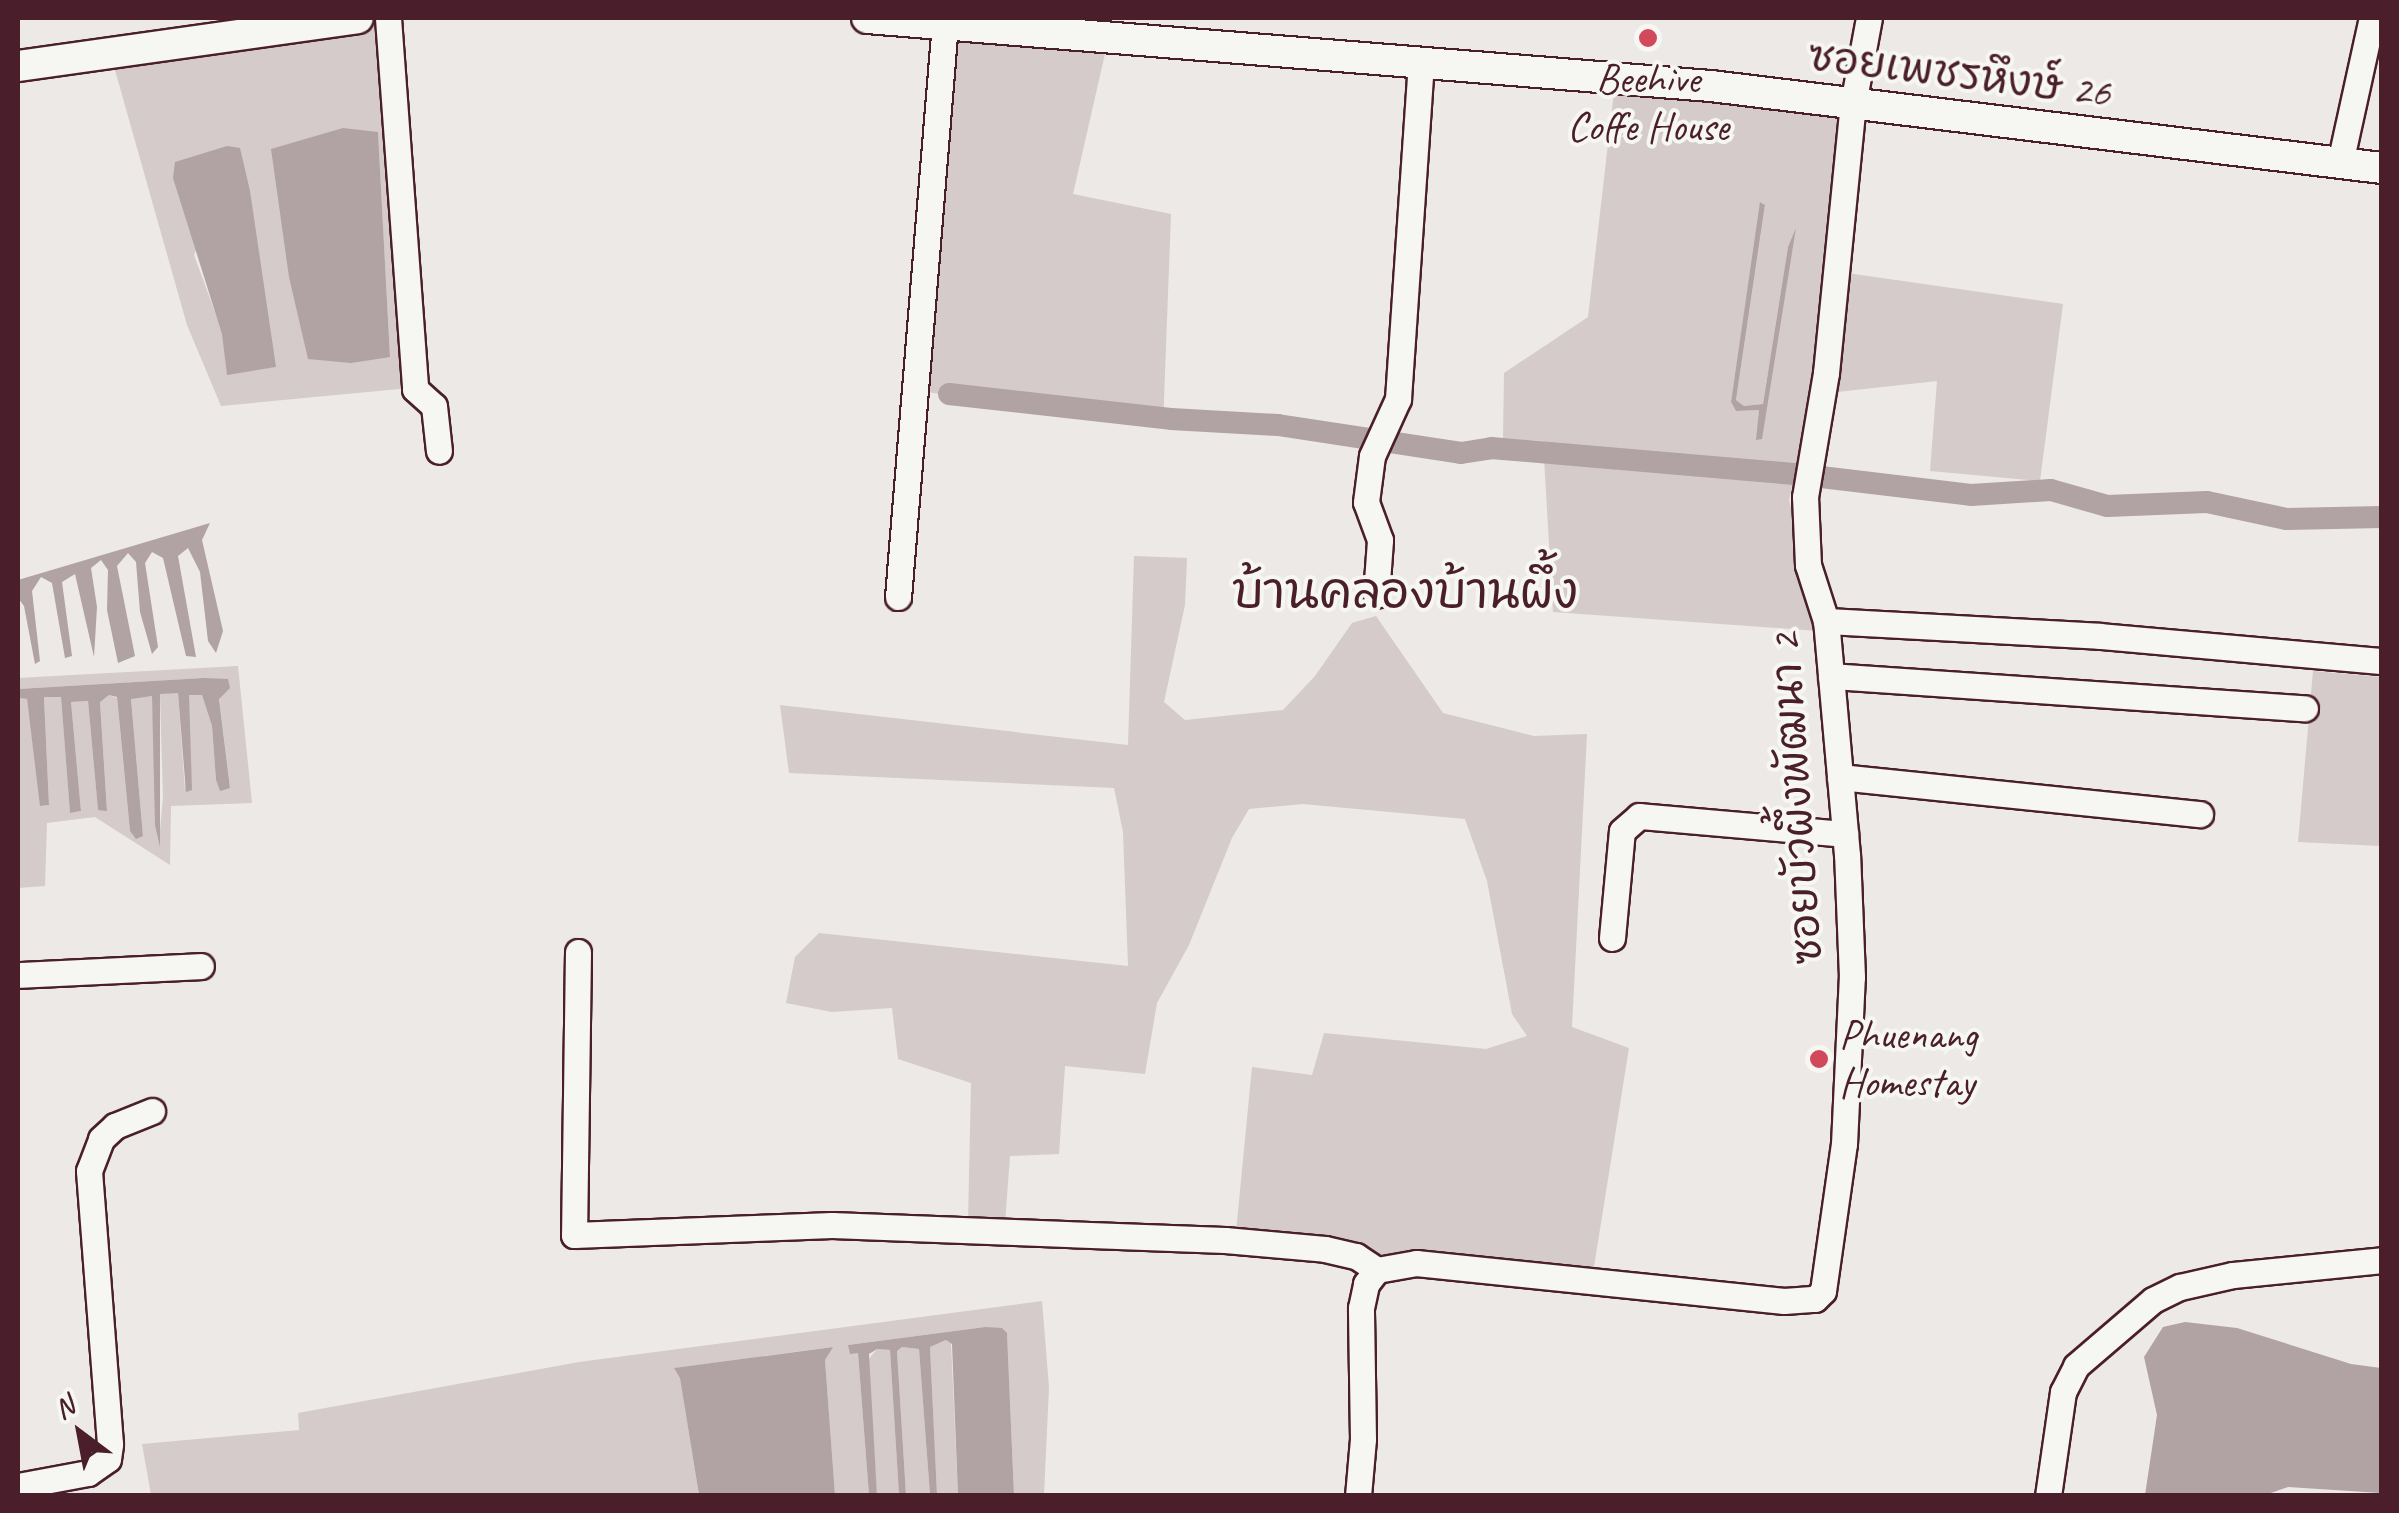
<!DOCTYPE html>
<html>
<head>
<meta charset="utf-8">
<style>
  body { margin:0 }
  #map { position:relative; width:2399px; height:1513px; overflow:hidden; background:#ece9e6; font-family:Caveat,"Playpen Sans Thai",sans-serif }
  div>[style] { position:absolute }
  .green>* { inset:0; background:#d4cbca }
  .water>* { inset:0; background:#b1a2a3 }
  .canal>* { height:22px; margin:-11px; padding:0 11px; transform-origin:11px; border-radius:11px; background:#b1a2a3 }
  .roads { filter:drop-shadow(2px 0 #4a1f2b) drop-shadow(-2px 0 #4a1f2b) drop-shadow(0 2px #4a1f2b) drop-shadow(0 -2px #4a1f2b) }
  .minor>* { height:25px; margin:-12.5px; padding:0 12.5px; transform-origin:12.5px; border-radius:12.5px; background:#f6f6f2 }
  .tertiary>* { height:30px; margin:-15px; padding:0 15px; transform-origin:15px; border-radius:15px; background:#f6f6f2 }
  .dots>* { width:28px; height:28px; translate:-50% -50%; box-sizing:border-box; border:5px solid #f6f6f2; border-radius:50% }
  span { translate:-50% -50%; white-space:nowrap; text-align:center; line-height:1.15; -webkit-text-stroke:8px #f6f6f2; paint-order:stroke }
  .street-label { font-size:42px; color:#4a1f2b }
  .poi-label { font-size:42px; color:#4a1f2b }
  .left { translate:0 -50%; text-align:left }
  .quarter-label { font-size:48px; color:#4a1f2b }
  .frame { position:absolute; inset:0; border:20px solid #4a1f2b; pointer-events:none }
  .north { position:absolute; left:30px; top:1383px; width:100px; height:100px; -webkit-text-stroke:8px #f6f6f2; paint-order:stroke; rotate:328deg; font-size:28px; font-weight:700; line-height:40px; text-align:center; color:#4a1f2b }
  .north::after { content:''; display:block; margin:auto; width:35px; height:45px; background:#4a1f2b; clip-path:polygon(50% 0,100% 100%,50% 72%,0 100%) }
</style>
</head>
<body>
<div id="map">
  <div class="green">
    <div style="clip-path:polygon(evenodd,375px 21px,410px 388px,221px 406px,187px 325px,113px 63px,375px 21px,343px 129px,378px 133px,390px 357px,343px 129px,375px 21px,240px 149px,275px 367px,227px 374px,223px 334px,194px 255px,240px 149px)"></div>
    <div style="clip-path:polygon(956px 33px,1107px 45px,1073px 194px,1171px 214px,1163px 427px,927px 392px)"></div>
    <div style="clip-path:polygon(evenodd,1614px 92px,1834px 111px,1843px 115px,1826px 270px,2063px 304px,2040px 481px,1930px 471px,1937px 381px,1810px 395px,1789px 500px,1819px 631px,1553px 612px,1543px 441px,1503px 439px,1504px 373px,1588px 317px,1614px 92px,1761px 202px,1765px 206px,1736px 400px,1744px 406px,1763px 404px,1788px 247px,1795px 234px,1757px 440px,1759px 410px,1736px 411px,1731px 402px,1761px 202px)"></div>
    <div style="clip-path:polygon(1134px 556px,1187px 558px,1185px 605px,1164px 702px,1185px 720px,1283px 710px,1315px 676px,1352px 623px,1376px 616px,1443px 713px,1534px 736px,1587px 734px,1572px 1027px,1629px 1048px,1593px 1273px,1392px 1256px,1236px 1232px,1252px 1067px,1312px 1075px,1324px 1033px,1486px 1049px,1527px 1036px,1512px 1014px,1487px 881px,1465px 819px,1303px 804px,1249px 809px,1232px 838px,1189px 945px,1157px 1003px,1145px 1074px,1065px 1066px,1059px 1154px,1010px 1156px,1005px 1223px,968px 1223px,971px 1083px,898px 1059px,892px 1008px,832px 1012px,786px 1003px,795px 957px,819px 933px,1128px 966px,1123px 832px,1114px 788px,789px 773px,780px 705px,1128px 745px)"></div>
    <div style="clip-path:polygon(238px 666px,252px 803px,171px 806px,170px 865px,95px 817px,47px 823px,45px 886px,18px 888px,18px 698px,27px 699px,41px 806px,49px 805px,44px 696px,61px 696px,70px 813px,81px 811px,71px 702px,88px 701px,98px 810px,107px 810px,100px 701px,109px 695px,117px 698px,130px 831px,143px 836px,131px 698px,152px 696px,159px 842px,163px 797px,160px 694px,178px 692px,185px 791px,189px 695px,202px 695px,212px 726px,216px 780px,220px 790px,230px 787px,219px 698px,203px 678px,18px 689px,18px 678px)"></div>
    <div style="clip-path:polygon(2313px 671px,2381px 677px,2381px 846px,2298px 842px)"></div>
    <div style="clip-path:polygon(1042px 1301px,1049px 1387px,1044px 1495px,1014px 1495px,1007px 1334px,985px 1327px,848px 1345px,858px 1353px,869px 1495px,835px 1495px,825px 1360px,832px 1347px,675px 1368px,680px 1377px,699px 1495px,151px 1495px,142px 1444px,299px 1430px,298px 1413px,579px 1362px)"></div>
    <div style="clip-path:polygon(946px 1340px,951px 1343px,958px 1495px,937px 1495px,930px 1347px)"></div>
    <div style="clip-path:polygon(902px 1347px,919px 1349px,930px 1495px,906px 1495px,897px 1351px)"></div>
    <div style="clip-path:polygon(877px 1349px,890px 1350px,899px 1495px,877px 1495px,868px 1360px)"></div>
  </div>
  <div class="water">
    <div style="clip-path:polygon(343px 128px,378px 132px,390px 357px,351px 363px,308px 359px,289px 277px,271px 149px)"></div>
    <div style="clip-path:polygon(227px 146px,240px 148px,250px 191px,276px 367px,227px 375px,222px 334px,173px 178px,175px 162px)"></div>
    <div style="clip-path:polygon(1760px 202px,1765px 205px,1736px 400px,1744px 406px,1763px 404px,1788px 247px,1796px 228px,1762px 439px,1756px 440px,1759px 410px,1736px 411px,1731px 402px)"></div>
    <div style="clip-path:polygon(210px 523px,202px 540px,223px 631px,216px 653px,208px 641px,200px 572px,188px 548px,178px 556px,196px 657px,186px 656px,163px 558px,152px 552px,145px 563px,158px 647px,152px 654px,140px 612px,136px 562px,128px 553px,117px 566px,135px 656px,118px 663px,107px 610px,108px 570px,101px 560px,91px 568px,97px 607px,94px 657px,75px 574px,62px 582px,72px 656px,65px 658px,52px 583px,41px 577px,32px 591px,40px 661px,35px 664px,24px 606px,18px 598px,18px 580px)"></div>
    <div style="clip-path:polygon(203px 678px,228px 679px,230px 688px,219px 699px,230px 788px,220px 791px,216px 780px,212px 726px,202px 695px,189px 695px,192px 790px,186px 792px,178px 693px,160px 694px,160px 847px,155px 825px,152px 696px,131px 699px,143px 836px,136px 839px,130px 831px,117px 697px,109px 695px,100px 702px,107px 811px,98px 810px,88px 701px,71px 702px,81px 811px,70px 813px,61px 697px,44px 697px,49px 805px,40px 806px,27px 699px,18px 698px,18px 689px)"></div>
    <div style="clip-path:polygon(2185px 1322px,2237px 1328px,2351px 1364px,2381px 1368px,2381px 1493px,2288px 1487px,2265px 1495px,2145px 1495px,2157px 1415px,2144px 1357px,2163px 1327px)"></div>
    <div style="clip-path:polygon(985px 1327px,1002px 1328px,1007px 1333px,1014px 1495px,958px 1495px,952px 1344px,946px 1340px,930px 1347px,937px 1495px,930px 1495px,919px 1349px,902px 1347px,897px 1351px,906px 1495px,899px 1495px,890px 1350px,877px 1349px,869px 1354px,877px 1495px,869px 1495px,858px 1353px,850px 1354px,848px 1345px)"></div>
    <div style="clip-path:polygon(833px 1347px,825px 1360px,835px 1495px,699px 1495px,680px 1378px,674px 1368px)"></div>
  </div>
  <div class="canal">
    <div style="left:949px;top:394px;width:223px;rotate:6.4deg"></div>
    <div style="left:1171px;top:419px;width:107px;rotate:3.2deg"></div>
    <div style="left:1278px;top:425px;width:185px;rotate:8.7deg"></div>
    <div style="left:1461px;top:453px;width:30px;rotate:-9deg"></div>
    <div style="left:1491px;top:448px;width:306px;rotate:4.9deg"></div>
    <div style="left:1796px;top:474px;width:176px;rotate:6.8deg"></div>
    <div style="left:1971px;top:495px;width:80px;rotate:-3.6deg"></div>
    <div style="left:2051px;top:490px;width:58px;rotate:15.9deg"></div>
    <div style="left:2107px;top:506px;width:100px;rotate:-2.3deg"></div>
    <div style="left:2207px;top:502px;width:81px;rotate:12.1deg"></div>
    <div style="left:2286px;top:519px;width:96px;rotate:-1.2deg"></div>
  </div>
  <div class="roads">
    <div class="minor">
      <div style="left:388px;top:18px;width:372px;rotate:85.8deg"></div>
      <div style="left:415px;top:389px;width:25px;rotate:42deg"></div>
      <div style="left:434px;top:406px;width:45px;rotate:83.7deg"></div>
      <div style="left:2340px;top:163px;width:148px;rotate:-77.6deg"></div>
      <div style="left:1376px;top:595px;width:55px;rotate:-85.8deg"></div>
      <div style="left:1380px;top:540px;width:40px;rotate:-110.2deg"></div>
      <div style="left:1366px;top:502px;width:46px;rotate:-82.6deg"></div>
      <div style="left:1372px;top:456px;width:63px;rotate:-65.5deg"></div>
      <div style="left:1398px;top:399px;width:335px;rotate:-86.1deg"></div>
      <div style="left:898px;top:597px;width:576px;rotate:-85.32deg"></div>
      <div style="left:1826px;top:621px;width:274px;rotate:3.1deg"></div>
      <div style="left:2100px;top:636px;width:283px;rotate:5.1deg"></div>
      <div style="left:1831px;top:676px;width:475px;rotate:3.9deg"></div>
      <div style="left:1840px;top:777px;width:362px;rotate:5.9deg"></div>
      <div style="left:1612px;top:938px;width:107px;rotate:-84.7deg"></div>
      <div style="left:1622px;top:831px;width:23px;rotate:-41deg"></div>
      <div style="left:1639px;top:816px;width:207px;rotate:5deg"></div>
      <div style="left:578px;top:952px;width:283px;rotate:90.8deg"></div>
      <div style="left:574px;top:1235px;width:258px;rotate:-2.2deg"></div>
      <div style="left:832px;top:1225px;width:393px;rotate:2.2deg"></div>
      <div style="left:1225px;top:1240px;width:100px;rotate:5.1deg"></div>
      <div style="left:1325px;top:1249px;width:32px;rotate:13deg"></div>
      <div style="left:1356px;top:1256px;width:25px;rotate:34deg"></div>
      <div style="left:18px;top:975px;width:183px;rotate:-2.8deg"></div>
      <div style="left:18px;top:1486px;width:71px;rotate:-10.5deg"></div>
      <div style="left:88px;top:1473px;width:24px;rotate:-35deg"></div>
      <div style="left:108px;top:1459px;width:15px;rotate:-82deg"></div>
      <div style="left:110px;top:1444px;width:274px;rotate:-94.4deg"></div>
      <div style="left:89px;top:1171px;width:34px;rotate:-69deg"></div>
      <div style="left:101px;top:1139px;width:19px;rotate:-43deg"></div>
      <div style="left:115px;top:1126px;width:40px;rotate:-22deg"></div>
      <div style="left:1358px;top:1496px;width:57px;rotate:-85deg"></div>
      <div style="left:1363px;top:1439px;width:131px;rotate:-90.9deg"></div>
      <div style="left:1361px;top:1308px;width:25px;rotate:-78deg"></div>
      <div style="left:1366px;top:1284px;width:18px;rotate:-52deg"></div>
      <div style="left:1377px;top:1270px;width:40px;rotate:-10deg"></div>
      <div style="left:1416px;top:1263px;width:370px;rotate:5.9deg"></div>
      <div style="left:1784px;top:1301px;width:31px;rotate:-4deg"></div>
      <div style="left:1815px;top:1299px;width:11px;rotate:-45deg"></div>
      <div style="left:1823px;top:1291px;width:148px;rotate:-81.9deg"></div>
      <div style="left:1844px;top:1144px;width:167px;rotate:-87.3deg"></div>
      <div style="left:1852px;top:977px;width:122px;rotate:-92.3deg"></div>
      <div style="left:1847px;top:855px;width:235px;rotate:-95.1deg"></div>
      <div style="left:1826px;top:621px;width:59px;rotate:-107.8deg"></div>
      <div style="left:1808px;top:565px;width:68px;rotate:-92.5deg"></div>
      <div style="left:1805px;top:497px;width:126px;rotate:-80.4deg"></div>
      <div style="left:1826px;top:373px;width:270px;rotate:-84.3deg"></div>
      <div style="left:1853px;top:104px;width:87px;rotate:-79.5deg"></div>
      <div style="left:2048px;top:1496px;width:105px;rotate:-81.8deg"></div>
      <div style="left:2063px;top:1392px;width:29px;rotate:-63deg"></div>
      <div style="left:2076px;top:1366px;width:101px;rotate:-40.6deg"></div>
      <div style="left:2153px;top:1300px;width:30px;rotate:-26deg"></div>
      <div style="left:2180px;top:1287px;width:54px;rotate:-12.8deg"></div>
      <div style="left:2233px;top:1275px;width:150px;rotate:-5.7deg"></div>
    </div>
    <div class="tertiary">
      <div style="left:867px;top:18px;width:847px;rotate:4.61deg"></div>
      <div style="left:1711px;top:86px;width:676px;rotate:6.97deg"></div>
      <div style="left:18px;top:66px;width:343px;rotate:-8deg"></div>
    </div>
  </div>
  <div class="dots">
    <div style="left:1648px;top:38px;background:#d1495b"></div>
    <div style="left:1819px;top:1059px;background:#d1495b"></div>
  </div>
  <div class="street-label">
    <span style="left:1959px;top:75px;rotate:7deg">ซอยเพชรหึงษ์ 26</span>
    <span style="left:1797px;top:799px;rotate:-94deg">ซอยบัวผึ้งพัฒนา 2</span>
  </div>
  <div class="poi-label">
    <span style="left:1648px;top:103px">Beehive<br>Coffe House</span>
    <span class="left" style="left:1839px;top:1059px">Phuenang<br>Homestay</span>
  </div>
  <div class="quarter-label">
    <span style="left:1405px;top:592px">บ้านคลองบ้านผึ้ง</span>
  </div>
  <div class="frame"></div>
  <div class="north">N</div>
</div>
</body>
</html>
